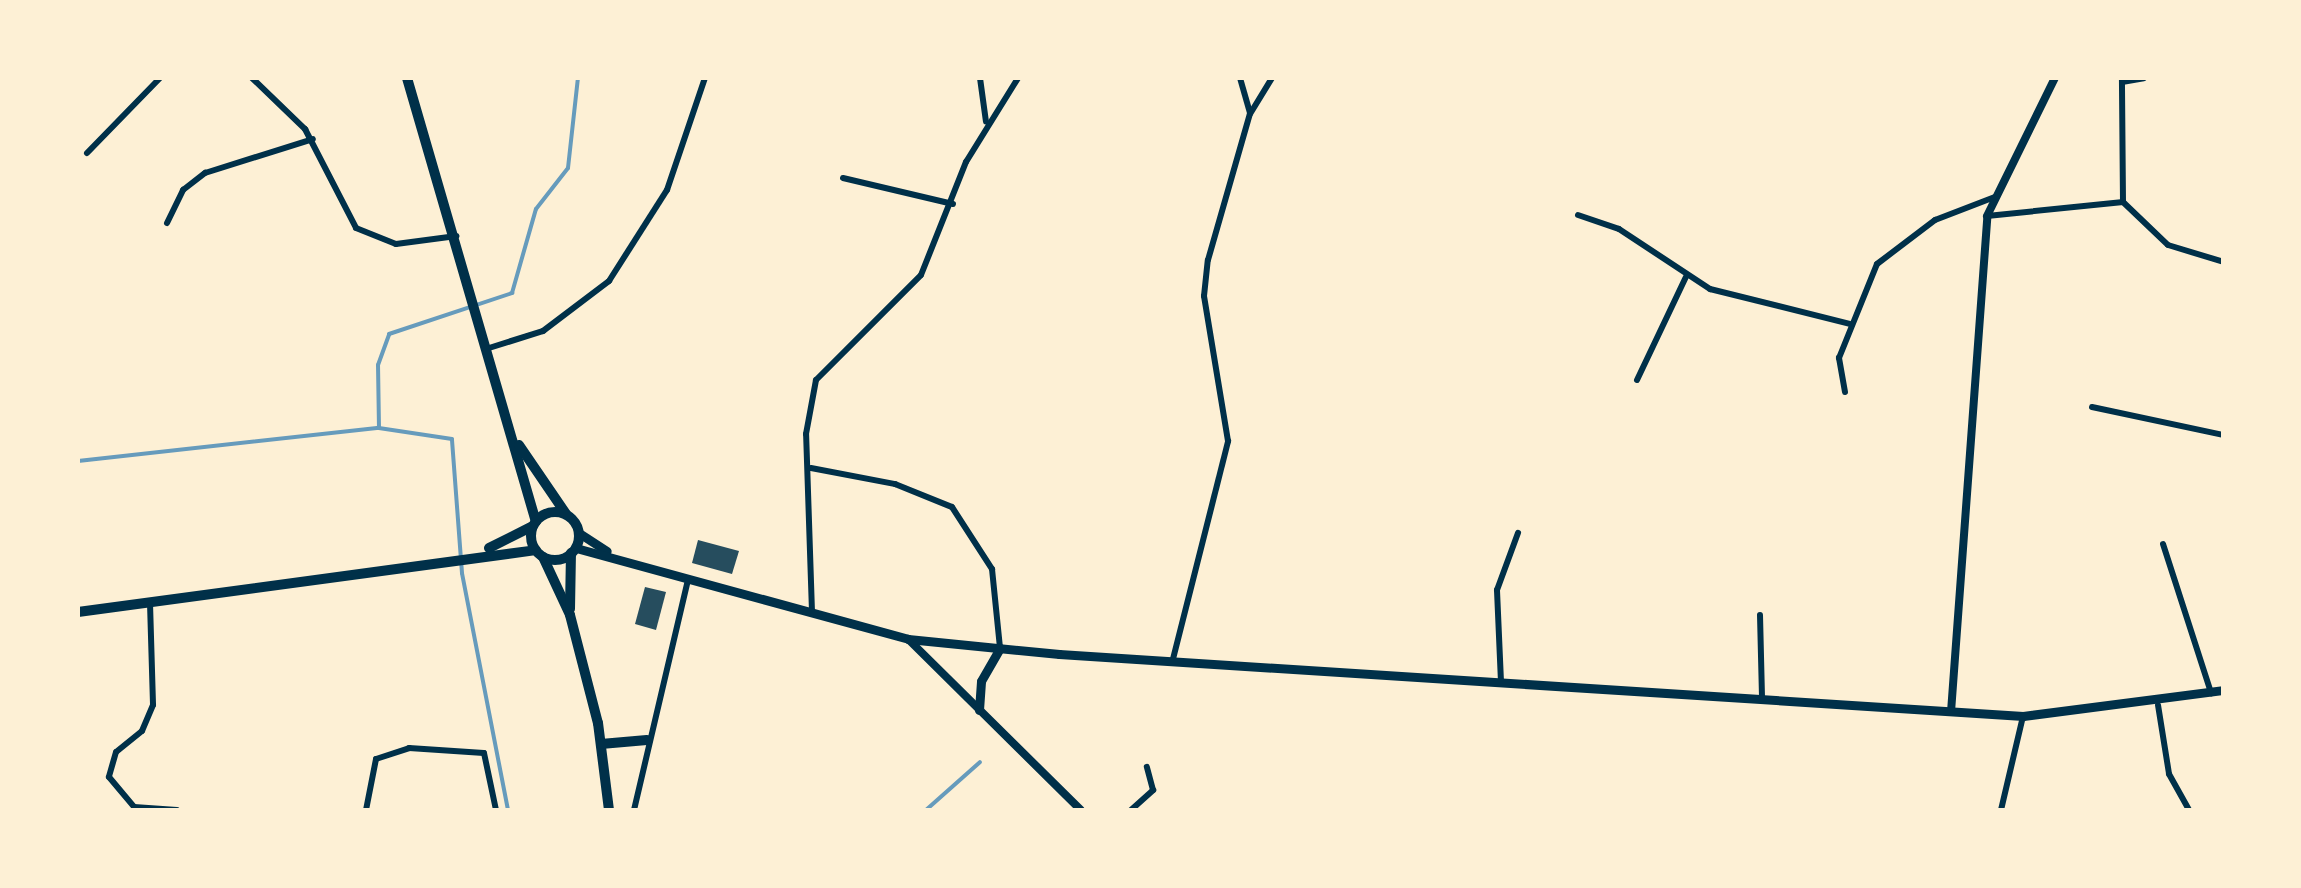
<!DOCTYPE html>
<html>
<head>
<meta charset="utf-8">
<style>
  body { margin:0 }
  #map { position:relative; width:2301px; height:888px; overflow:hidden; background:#fdf0d5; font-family:Manrope,sans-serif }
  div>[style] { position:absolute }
  .stream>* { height:4px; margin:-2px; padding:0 2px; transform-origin:2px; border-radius:2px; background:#669bbc }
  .building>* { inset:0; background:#264d5e }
  .minor>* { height:6px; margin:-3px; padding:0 3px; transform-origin:3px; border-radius:3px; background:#003049 }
  .tertiary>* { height:8px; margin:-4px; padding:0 4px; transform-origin:4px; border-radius:4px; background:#003049 }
  .secondary>* { height:9px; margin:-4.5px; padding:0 4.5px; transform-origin:4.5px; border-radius:4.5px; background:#003049 }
  .primary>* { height:10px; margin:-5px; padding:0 5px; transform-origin:5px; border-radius:5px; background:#003049 }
  .primary>.ring { margin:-5px; padding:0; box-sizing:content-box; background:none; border:10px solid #003049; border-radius:50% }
  span { translate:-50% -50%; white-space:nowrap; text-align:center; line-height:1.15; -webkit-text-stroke:8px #fdf0d5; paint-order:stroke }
  .frame { position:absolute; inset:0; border:80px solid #fdf0d5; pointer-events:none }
</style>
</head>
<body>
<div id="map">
  <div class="stream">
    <div style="left:78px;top:461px;width:303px;rotate:-6.3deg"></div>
    <div style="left:508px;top:810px;width:241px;rotate:-101deg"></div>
    <div style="left:462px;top:573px;width:134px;rotate:-94.3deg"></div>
    <div style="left:452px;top:439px;width:74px;rotate:-171.4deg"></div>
    <div style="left:379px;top:428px;width:63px;rotate:-90.9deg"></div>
    <div style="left:378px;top:365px;width:33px;rotate:-70deg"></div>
    <div style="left:389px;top:334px;width:130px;rotate:-18.4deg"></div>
    <div style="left:512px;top:293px;width:87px;rotate:-74.1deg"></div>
    <div style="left:536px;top:209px;width:52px;rotate:-52deg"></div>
    <div style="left:568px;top:168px;width:91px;rotate:-83.7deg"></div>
    <div style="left:926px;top:810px;width:72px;rotate:-41.6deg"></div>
  </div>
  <div class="building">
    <div style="clip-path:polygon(698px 540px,739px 551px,732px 574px,692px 563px)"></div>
    <div style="clip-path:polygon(645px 587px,666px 592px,656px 630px,635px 624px)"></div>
  </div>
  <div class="minor">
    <div style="left:252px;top:78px;width:74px;rotate:43.9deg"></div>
    <div style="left:305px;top:129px;width:111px;rotate:62.7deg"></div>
    <div style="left:356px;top:228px;width:43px;rotate:21.8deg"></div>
    <div style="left:396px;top:244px;width:61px;rotate:-7.6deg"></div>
    <div style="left:980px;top:78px;width:44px;rotate:82.2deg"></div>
    <div style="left:1240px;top:78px;width:36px;rotate:74deg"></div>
    <div style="left:2122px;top:82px;width:22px;rotate:-10deg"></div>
    <div style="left:87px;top:153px;width:105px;rotate:-45.8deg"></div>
    <div style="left:843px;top:178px;width:113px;rotate:13.3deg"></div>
    <div style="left:2123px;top:202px;width:62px;rotate:43.7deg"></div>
    <div style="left:2168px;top:245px;width:59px;rotate:16.9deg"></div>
    <div style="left:1578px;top:215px;width:43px;rotate:18.9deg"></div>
    <div style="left:1619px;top:229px;width:109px;rotate:33.4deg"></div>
    <div style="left:1710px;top:289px;width:144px;rotate:14deg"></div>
    <div style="left:1987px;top:216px;width:137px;rotate:-5.9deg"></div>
    <div style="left:2123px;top:202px;width:124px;rotate:-90.5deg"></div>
    <div style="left:167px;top:223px;width:37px;rotate:-64deg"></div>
    <div style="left:183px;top:190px;width:28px;rotate:-38deg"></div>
    <div style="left:205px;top:173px;width:113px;rotate:-17.5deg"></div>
    <div style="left:489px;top:348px;width:57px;rotate:-17.5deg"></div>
    <div style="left:543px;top:331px;width:83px;rotate:-37.1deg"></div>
    <div style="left:609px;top:281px;width:108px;rotate:-57.5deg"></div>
    <div style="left:667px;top:190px;width:118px;rotate:-71.3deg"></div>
    <div style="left:1637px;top:380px;width:114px;rotate:-64.6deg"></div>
    <div style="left:1845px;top:392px;width:35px;rotate:-100deg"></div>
    <div style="left:1839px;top:358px;width:101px;rotate:-68deg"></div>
    <div style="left:1877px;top:264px;width:73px;rotate:-37.2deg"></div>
    <div style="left:1935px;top:220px;width:64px;rotate:-21deg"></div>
    <div style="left:2092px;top:407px;width:135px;rotate:12deg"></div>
    <div style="left:811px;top:468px;width:86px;rotate:10.8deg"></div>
    <div style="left:895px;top:484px;width:61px;rotate:22deg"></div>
    <div style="left:952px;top:507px;width:74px;rotate:57.2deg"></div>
    <div style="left:992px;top:569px;width:79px;rotate:84.2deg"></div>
    <div style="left:2163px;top:544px;width:157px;rotate:72.1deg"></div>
    <div style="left:150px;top:603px;width:102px;rotate:88.3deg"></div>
    <div style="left:153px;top:705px;width:28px;rotate:113deg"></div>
    <div style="left:142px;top:731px;width:33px;rotate:141deg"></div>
    <div style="left:116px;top:752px;width:26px;rotate:106deg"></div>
    <div style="left:109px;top:777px;width:39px;rotate:50deg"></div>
    <div style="left:134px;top:807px;width:43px;rotate:4deg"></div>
    <div style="left:812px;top:612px;width:178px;rotate:-91.9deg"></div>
    <div style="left:806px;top:434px;width:55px;rotate:-79.5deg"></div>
    <div style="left:816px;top:380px;width:148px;rotate:-45deg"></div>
    <div style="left:921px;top:275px;width:122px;rotate:-68.3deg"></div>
    <div style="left:966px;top:162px;width:99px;rotate:-58.2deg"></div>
    <div style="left:1760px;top:615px;width:84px;rotate:88.6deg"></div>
    <div style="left:1173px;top:659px;width:225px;rotate:-75.8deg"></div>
    <div style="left:1228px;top:441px;width:147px;rotate:-99.4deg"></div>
    <div style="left:1204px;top:296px;width:36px;rotate:-84deg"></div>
    <div style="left:1208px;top:260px;width:152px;rotate:-74deg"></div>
    <div style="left:1250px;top:114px;width:42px;rotate:-58.6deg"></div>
    <div style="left:1501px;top:682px;width:92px;rotate:-92.5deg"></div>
    <div style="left:1497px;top:590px;width:61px;rotate:-69.8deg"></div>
    <div style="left:2158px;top:705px;width:70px;rotate:80.9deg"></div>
    <div style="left:2169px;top:774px;width:41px;rotate:60.9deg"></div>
    <div style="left:366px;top:810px;width:52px;rotate:-78.9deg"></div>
    <div style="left:376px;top:759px;width:35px;rotate:-18deg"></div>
    <div style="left:409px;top:748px;width:75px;rotate:3.8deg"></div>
    <div style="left:484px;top:753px;width:58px;rotate:78.1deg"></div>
    <div style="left:634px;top:810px;width:236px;rotate:-76.8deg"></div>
    <div style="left:1131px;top:810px;width:30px;rotate:-42deg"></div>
    <div style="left:1153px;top:790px;width:24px;rotate:-105deg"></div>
    <div style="left:2001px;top:810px;width:97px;rotate:-76.8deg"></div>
  </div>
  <div class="tertiary">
    <div style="left:908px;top:639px;width:243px;rotate:44.7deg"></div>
    <div style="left:1951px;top:712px;width:497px;rotate:-85.8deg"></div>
    <div style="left:1987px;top:216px;width:154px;rotate:-63.8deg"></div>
  </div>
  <div class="secondary">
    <div style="left:579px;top:533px;width:33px;rotate:33deg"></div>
    <div style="left:576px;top:548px;width:344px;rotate:15.3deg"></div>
    <div style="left:908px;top:639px;width:152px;rotate:5.7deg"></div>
    <div style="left:1059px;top:654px;width:966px;rotate:3.68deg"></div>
    <div style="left:2023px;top:716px;width:203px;rotate:-7.4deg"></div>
    <div style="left:979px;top:710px;width:29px;rotate:-86deg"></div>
    <div style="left:981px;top:681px;width:38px;rotate:-60deg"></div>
  </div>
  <div class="primary">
    <div style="left:407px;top:78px;width:462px;rotate:73.8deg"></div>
    <div style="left:519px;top:445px;width:83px;rotate:55.7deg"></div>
    <div class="ring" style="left:531px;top:512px;width:38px;height:38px"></div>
    <div style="left:489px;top:548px;width:49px;rotate:-26.6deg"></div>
    <div style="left:543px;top:557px;width:64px;rotate:65deg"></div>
    <div style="left:570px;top:615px;width:112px;rotate:75.5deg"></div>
    <div style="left:598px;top:723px;width:88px;rotate:82.8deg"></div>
    <div style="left:570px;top:609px;width:56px;rotate:-89deg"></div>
    <div style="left:78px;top:612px;width:462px;rotate:-7.7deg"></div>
    <div style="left:601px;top:744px;width:46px;rotate:-5deg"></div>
  </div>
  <div class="frame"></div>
</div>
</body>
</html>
